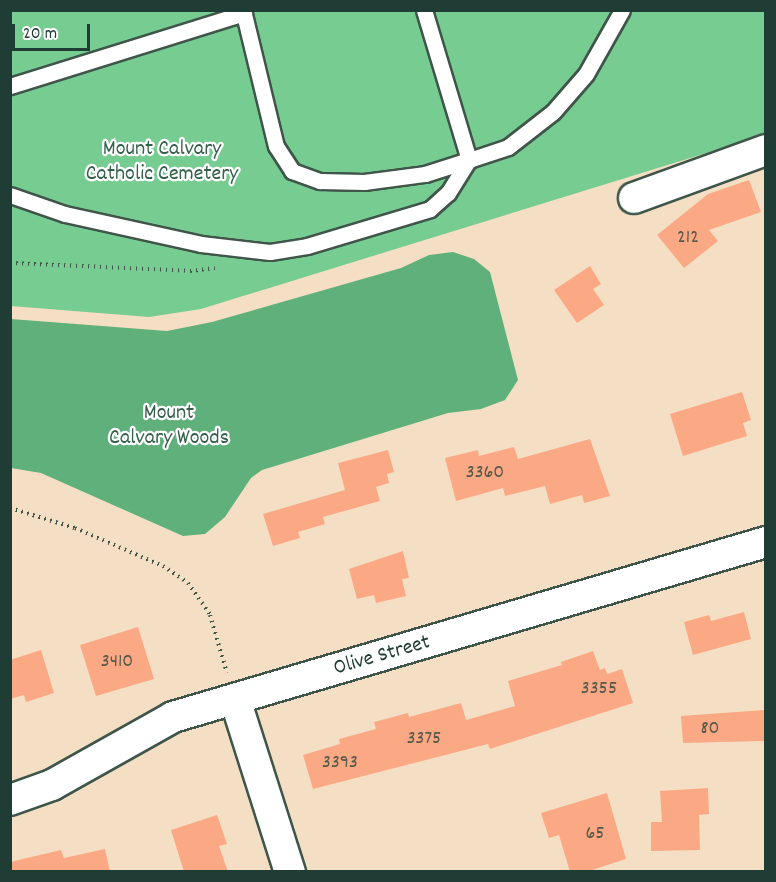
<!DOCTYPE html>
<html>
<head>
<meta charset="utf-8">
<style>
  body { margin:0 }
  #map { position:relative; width:776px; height:882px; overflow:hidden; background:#f5dfc4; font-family:Dekko,sans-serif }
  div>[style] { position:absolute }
  .green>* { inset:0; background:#76cc91 }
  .forest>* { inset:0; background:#60b07b }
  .building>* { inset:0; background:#fba885 }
  .path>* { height:4px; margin-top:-2px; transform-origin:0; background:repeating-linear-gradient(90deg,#3f554a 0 1.5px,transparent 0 6px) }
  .roads { filter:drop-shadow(2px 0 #3f554a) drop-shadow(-2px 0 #3f554a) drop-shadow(0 2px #3f554a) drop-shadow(0 -2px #3f554a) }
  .lane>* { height:15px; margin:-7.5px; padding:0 7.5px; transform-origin:7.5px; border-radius:7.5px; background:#fff }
  .street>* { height:30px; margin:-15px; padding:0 15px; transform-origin:15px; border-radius:15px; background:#fff }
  span { translate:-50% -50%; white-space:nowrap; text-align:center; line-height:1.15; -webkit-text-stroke:4.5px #fff; paint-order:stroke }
  .number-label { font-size:20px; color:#565848 }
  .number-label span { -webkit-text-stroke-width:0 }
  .park-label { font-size:22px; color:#35614b }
  .street-label { font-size:22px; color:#1f3d34 }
  .frame { position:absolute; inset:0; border:12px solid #1f3d34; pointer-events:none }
  .scale { position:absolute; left:12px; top:24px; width:78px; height:27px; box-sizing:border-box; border:3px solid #1f3d34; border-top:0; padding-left:8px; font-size:18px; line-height:21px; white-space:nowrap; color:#1f3d34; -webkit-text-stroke:4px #fff; paint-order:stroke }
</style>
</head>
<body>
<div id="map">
  <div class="green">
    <div style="clip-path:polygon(10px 11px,765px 11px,765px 135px,201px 309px,149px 317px,11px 306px)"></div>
  </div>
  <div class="forest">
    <div style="clip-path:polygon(453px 252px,474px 259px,490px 272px,518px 380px,505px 400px,481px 409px,448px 413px,262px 470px,251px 478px,225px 517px,205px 534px,183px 536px,41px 473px,11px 468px,11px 319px,167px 331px,212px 322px,401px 268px,429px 255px)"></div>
  </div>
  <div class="building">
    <div style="clip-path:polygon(749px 180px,761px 212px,709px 230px,718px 241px,684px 268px,657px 235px,708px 194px)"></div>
    <div style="clip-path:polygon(590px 266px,601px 284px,593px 289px,604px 305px,577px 323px,554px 290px)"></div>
    <div style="clip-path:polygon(742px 392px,751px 420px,743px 423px,747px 436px,683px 456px,670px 414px)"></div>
    <div style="clip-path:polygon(590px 439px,610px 496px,584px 503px,582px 495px,550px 504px,545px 486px,505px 496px,503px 488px,456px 501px,445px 458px,478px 450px,479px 456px,514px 447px,518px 459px)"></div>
    <div style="clip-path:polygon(388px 450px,394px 472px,387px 474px,389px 483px,376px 487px,380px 501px,323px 517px,325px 524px,298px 532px,300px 538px,273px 546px,263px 514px,345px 490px,338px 463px)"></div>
    <div style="clip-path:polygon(403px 551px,409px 578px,402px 579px,406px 596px,376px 603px,374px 595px,357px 599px,349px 569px)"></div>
    <div style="clip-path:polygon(744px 612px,751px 639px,693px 655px,684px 622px,709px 615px,711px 621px)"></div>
    <div style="clip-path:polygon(138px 627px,154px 679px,96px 696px,80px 645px)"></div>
    <div style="clip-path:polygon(41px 650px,54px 693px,26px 702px,24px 695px,10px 699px,10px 660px)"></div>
    <div style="clip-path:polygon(593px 651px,600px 670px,605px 668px,607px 674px,622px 669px,633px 703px,490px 749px,488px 744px,313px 789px,303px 755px,340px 744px,339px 739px,376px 729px,374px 722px,408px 713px,409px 717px,461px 703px,466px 720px,515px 706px,508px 681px,562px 665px,561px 662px)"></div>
    <div style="clip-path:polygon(765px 710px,765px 741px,683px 743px,681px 716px)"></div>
    <div style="clip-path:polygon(708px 788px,709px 814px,699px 815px,700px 850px,651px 851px,651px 822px,662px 822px,660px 791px)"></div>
    <div style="clip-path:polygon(607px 793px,626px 859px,586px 872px,570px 872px,559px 835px,549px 838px,541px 813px)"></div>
    <div style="clip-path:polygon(217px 815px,227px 844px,219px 846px,228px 872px,184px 872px,171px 830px)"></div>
    <div style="clip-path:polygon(105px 849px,110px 872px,10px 872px,10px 862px,61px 850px,64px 858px)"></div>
  </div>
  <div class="path">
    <div style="left:10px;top:263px;width:180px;rotate:2.5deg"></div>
    <div style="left:190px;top:271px;width:25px;rotate:-7deg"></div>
    <div style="left:10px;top:508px;width:68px;rotate:17.1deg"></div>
    <div style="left:75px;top:528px;width:96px;rotate:23.4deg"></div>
    <div style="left:163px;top:566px;width:30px;rotate:34deg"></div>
    <div style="left:188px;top:583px;width:39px;rotate:55deg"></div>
    <div style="left:210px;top:615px;width:60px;rotate:73.7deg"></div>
  </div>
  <div class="roads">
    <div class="lane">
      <div style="left:243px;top:10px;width:140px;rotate:76.4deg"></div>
      <div style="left:276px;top:146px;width:30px;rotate:57deg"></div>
      <div style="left:292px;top:171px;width:30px;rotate:20deg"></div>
      <div style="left:320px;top:181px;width:44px;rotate:1.3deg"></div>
      <div style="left:364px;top:182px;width:62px;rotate:-7.5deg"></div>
      <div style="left:425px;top:174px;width:46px;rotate:-17.7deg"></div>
      <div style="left:424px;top:10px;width:157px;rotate:73.3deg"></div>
      <div style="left:469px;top:160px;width:41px;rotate:-18.4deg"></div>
      <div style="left:508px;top:147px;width:57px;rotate:-37.9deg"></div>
      <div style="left:553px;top:112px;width:50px;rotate:-49deg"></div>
      <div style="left:586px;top:74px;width:73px;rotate:-60.6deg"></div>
      <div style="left:10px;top:86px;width:245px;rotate:-17.3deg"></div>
      <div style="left:10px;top:195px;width:58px;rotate:19.1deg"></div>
      <div style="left:65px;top:214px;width:139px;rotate:12.4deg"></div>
      <div style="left:201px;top:244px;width:69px;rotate:6.6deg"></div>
      <div style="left:270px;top:252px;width:37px;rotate:-9deg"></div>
      <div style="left:307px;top:246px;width:128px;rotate:-16.7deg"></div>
      <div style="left:430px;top:209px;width:24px;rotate:-42deg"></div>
      <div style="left:448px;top:193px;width:39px;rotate:-58deg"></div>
    </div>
    <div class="street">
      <div style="left:634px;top:198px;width:140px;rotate:-20deg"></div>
      <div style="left:235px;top:699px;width:182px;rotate:72.4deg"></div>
      <div style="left:10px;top:800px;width:45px;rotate:-19.7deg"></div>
      <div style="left:52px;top:785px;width:139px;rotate:-29.3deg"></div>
      <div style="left:173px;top:717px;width:618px;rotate:-16.44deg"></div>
    </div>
  </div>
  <div class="number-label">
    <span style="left:688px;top:238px">212</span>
    <span style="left:485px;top:473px">3360</span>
    <span style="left:117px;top:662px">3410</span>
    <span style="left:599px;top:689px">3355</span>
    <span style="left:710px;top:729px">80</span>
    <span style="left:424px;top:739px">3375</span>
    <span style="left:340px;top:763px">3393</span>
    <span style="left:595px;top:834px">65</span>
  </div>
  <div class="park-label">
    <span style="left:162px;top:162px">Mount Calvary<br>Catholic Cemetery</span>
    <span style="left:169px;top:426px">Mount<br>Calvary Woods</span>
  </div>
  <div class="street-label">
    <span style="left:382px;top:656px;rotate:-16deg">Olive Street</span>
  </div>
  <div class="frame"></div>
  <div class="scale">20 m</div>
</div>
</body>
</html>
